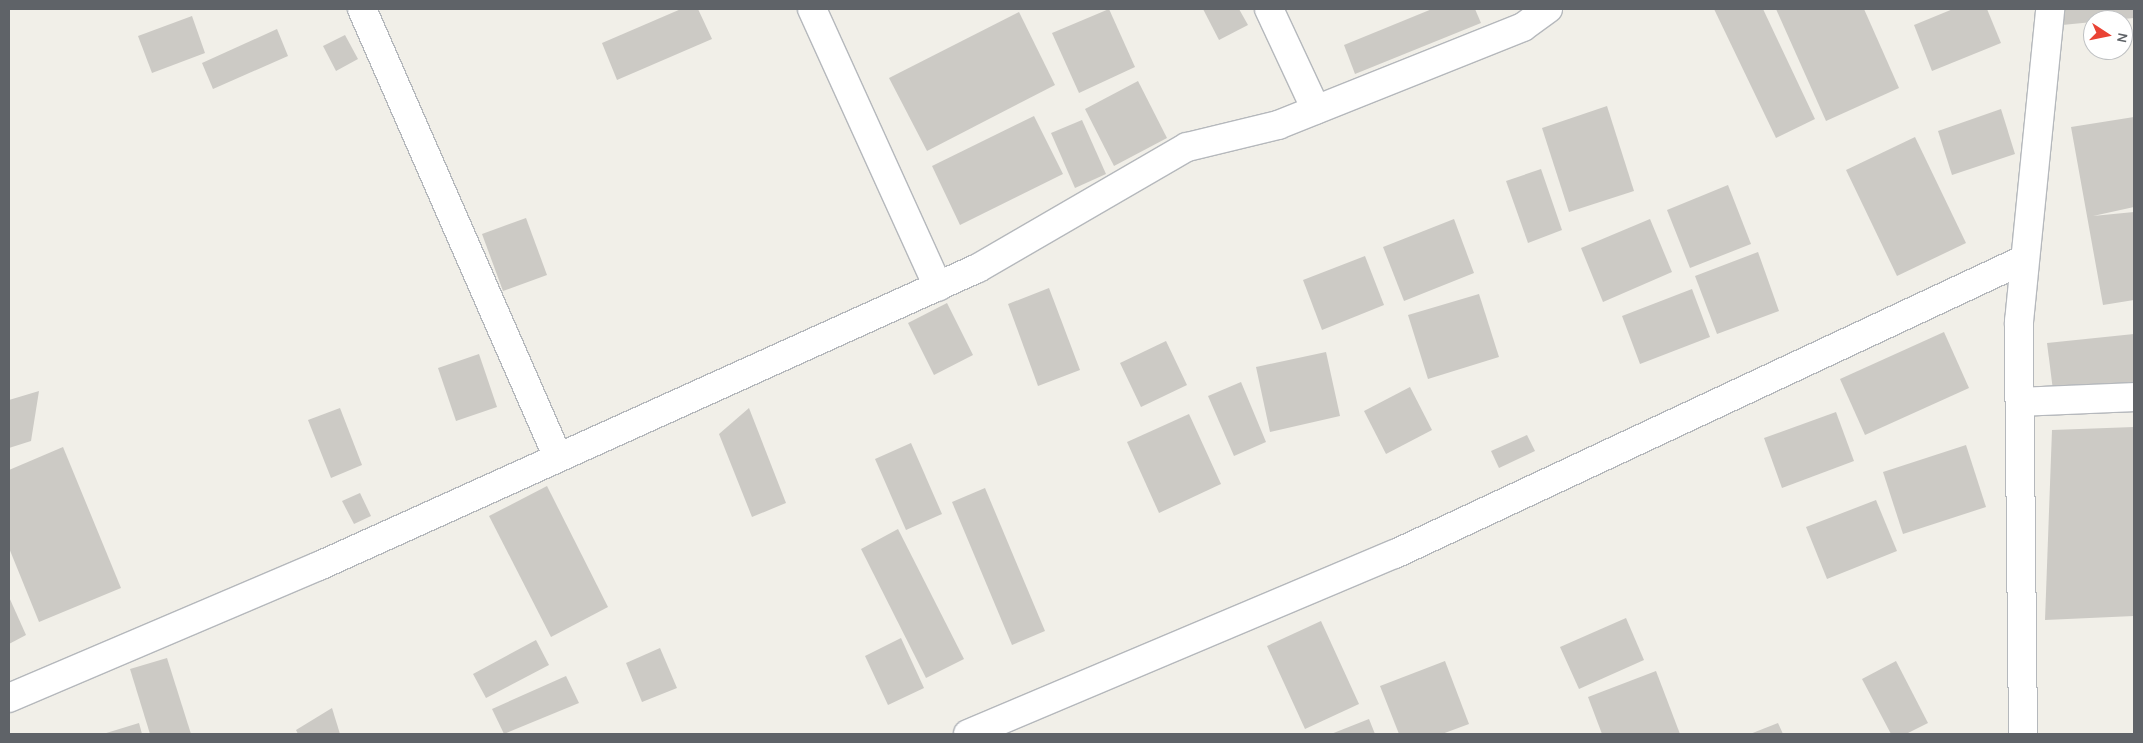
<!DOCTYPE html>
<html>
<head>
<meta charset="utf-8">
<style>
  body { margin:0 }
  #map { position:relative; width:2143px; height:743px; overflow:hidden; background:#f1efe8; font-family:Karla,sans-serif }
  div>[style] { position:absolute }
  .building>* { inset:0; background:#cccac5 }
  .roads { filter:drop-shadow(1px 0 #b5b8bc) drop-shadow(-1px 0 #b5b8bc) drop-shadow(0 1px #b5b8bc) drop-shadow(0 -1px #b5b8bc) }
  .minor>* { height:28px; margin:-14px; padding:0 14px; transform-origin:14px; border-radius:14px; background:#fff }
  span { translate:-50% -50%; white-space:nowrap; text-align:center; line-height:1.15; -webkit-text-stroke:4px #fff; paint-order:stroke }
  .frame { position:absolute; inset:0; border:10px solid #5f6368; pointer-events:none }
  .north { position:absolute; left:2083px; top:10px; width:50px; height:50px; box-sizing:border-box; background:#fff; border:1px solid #bfc1c3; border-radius:50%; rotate:101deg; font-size:14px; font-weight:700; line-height:20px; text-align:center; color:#5f6368 }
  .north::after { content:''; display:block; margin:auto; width:18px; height:22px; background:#ea4335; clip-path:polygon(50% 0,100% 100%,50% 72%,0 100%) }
</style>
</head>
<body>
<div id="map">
  <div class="building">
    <div style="clip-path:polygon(681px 9px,698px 9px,712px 39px,617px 80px,602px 43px)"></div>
    <div style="clip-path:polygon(1109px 9px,1135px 67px,1079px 93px,1052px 33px)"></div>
    <div style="clip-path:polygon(1203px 9px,1239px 9px,1248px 25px,1219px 40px)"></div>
    <div style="clip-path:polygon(1432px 9px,1475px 9px,1481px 23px,1355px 74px,1344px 45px)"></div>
    <div style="clip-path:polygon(1714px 9px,1763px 9px,1815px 119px,1776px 138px)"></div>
    <div style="clip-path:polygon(1776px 9px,1864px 9px,1899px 88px,1826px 121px)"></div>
    <div style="clip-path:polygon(1953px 9px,1987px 9px,2001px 43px,1932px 71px,1914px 25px)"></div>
    <div style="clip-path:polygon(2061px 9px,2134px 9px,2134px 18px,2062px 25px)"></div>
    <div style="clip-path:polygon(1019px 12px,1055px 85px,927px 151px,889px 78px)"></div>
    <div style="clip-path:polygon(192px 16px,205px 53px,152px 73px,138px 36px)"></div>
    <div style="clip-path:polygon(277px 29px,288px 56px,213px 89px,202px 63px)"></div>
    <div style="clip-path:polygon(345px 35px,358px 59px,336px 71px,323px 46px)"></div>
    <div style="clip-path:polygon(1138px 81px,1167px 138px,1114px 166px,1085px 109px)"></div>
    <div style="clip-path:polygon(1607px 106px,1634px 191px,1569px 212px,1542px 128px)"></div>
    <div style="clip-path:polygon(2001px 109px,2015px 154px,1952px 175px,1938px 131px)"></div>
    <div style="clip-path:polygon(1034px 116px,1063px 174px,960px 225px,932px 166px)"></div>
    <div style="clip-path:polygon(2134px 117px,2134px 207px,2093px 216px,2134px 212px,2134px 300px,2103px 305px,2071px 127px)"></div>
    <div style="clip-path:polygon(1082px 120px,1106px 174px,1075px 188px,1051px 133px)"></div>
    <div style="clip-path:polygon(1915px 137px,1966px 243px,1897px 276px,1846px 170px)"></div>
    <div style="clip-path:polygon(1541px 169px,1562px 230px,1528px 243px,1506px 181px)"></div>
    <div style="clip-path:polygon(1728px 185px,1751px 244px,1690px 268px,1667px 210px)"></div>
    <div style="clip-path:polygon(526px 218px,547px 275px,503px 291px,482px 234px)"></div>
    <div style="clip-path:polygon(1454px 219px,1474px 273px,1404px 301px,1383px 247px)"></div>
    <div style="clip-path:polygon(1650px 219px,1672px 272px,1603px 302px,1581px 248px)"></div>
    <div style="clip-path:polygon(1758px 252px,1779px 311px,1717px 334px,1695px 276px)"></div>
    <div style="clip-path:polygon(1365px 256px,1384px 305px,1322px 330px,1303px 280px)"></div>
    <div style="clip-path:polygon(1049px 288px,1080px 370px,1038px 386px,1008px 304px)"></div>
    <div style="clip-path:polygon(1692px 289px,1710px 337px,1640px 364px,1622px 316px)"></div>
    <div style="clip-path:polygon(1479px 294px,1499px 357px,1428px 379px,1408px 315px)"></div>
    <div style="clip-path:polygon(947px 303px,973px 355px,934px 375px,908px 323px)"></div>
    <div style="clip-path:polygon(1944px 332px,1969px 388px,1865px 435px,1840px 379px)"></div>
    <div style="clip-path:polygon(2134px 334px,2134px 387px,2054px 398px,2047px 343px)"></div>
    <div style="clip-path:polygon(1166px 341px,1187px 385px,1141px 407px,1120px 363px)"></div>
    <div style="clip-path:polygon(1326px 352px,1340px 416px,1270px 432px,1256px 367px)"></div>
    <div style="clip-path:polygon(479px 354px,497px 407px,456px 421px,438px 368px)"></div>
    <div style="clip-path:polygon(1241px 382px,1266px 442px,1234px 456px,1208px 396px)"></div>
    <div style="clip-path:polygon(1410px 387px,1432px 430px,1386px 454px,1364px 411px)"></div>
    <div style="clip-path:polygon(39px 391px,31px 441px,9px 448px,9px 400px)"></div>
    <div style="clip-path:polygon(340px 408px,362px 465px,331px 478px,308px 420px)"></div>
    <div style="clip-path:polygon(749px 408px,786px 503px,752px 517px,719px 434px)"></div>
    <div style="clip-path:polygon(1836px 412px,1854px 461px,1782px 488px,1764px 438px)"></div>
    <div style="clip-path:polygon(1189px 414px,1221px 484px,1159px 513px,1127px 442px)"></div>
    <div style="clip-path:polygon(2134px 427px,2134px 616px,2045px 620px,2052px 430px)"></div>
    <div style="clip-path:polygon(1527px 435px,1535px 451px,1499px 468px,1491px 451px)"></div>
    <div style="clip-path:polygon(911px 443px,942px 514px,906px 530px,875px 459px)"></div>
    <div style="clip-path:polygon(1966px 445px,1986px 507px,1903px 534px,1883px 472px)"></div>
    <div style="clip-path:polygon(63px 447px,121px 588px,39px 622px,9px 548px,9px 470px)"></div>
    <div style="clip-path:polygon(547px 486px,608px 607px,551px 637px,489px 516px)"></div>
    <div style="clip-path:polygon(985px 488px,1045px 631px,1012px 645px,952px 502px)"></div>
    <div style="clip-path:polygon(360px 493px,371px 516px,354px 524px,342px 501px)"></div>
    <div style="clip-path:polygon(1876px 500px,1897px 551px,1827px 579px,1806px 527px)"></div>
    <div style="clip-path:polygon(898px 529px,964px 659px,926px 678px,861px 549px)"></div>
    <div style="clip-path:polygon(9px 597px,26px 635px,9px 644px)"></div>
    <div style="clip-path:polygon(1626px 618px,1644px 660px,1579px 689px,1560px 647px)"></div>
    <div style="clip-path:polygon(1321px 621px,1359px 704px,1305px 729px,1267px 646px)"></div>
    <div style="clip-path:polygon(901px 638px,924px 688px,888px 705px,865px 656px)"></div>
    <div style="clip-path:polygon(536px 640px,549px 665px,486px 698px,473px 674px)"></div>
    <div style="clip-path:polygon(660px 648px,677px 688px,642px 702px,626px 663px)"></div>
    <div style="clip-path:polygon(167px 658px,191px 734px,150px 734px,130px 669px)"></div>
    <div style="clip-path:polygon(1445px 661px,1469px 724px,1442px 734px,1399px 734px,1380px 686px)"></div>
    <div style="clip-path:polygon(1896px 661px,1928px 723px,1906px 734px,1891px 734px,1862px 679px)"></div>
    <div style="clip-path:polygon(1656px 671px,1680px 734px,1602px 734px,1588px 697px)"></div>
    <div style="clip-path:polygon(566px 676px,579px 703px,504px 734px,492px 709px)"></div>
    <div style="clip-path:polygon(332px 708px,340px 734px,298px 734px,296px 730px)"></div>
    <div style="clip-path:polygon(1369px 719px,1375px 734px,1331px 734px)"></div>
    <div style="clip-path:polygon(139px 723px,142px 734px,103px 734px)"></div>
    <div style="clip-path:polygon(1778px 723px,1783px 734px,1750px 734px)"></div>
  </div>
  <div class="roads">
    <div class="minor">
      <div style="left:362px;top:9px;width:488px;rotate:66.4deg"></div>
      <div style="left:812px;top:9px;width:305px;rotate:65.6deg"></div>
      <div style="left:1269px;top:9px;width:111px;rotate:65deg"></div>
      <div style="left:2020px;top:402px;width:114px;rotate:-2.5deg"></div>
      <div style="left:9px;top:698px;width:337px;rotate:-23.1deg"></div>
      <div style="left:319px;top:566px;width:723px;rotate:-24.33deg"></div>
      <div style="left:978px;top:268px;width:241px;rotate:-30.1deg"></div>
      <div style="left:1187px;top:147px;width:94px;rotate:-13.6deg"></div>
      <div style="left:1278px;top:125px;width:264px;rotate:-21.8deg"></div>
      <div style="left:1523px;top:27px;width:31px;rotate:-36deg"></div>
      <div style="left:968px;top:734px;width:463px;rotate:-22.9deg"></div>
      <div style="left:1395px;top:554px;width:693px;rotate:-25.09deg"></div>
      <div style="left:2023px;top:734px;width:412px;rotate:-90.6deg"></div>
      <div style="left:2019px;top:322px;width:315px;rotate:-84.3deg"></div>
    </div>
  </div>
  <div class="frame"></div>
  <div class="north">N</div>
</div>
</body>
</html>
